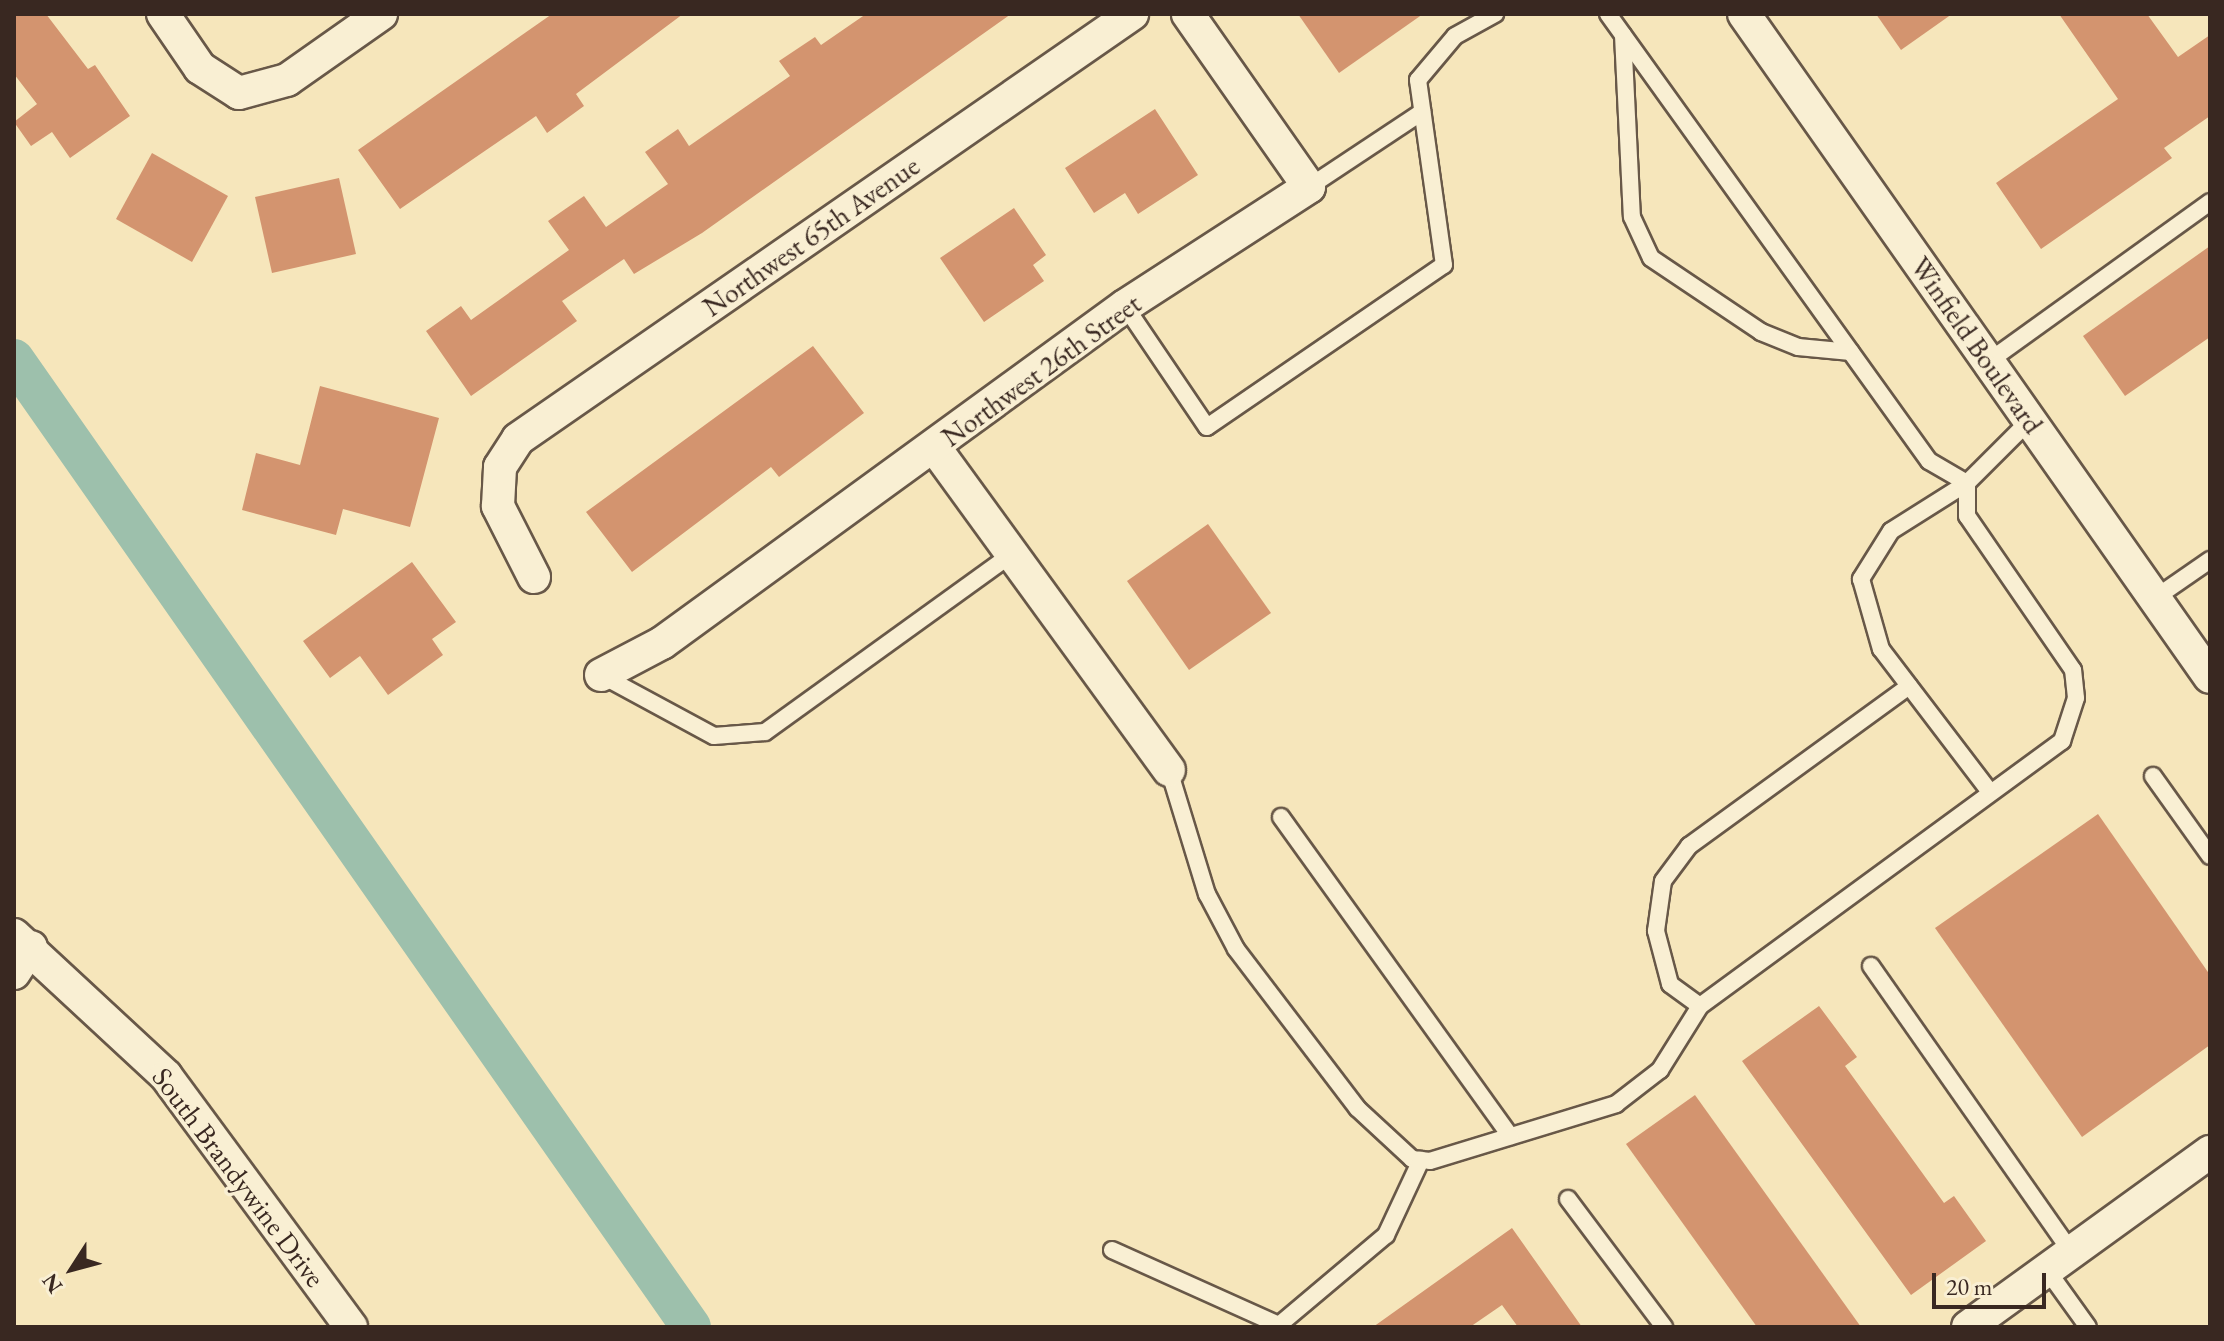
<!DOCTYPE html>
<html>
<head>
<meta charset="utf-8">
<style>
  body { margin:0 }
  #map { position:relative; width:2224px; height:1341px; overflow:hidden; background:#f6e6bb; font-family:"EB Garamond",serif }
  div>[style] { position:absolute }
  .canal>* { height:40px; margin:-20px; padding:0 20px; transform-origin:20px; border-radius:20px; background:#9dc0ac }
  .building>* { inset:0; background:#d3946f }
  .roads { filter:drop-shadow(2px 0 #685848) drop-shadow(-2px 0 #685848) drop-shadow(0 2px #685848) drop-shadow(0 -2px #685848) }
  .lane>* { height:16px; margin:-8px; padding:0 8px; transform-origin:8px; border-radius:8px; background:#f9efd3 }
  .street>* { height:32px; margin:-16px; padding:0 16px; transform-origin:16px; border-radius:16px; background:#f9efd3 }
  span { translate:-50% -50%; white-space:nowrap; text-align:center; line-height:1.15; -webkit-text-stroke:7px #f9efd3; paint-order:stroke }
  .street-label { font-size:28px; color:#392821 }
  .frame { position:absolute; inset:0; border:16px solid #392821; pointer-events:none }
  .north { position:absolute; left:32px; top:1229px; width:80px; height:80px; -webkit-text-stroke:6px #f9efd3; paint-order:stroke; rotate:234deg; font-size:22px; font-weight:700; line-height:32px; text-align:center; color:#392821 }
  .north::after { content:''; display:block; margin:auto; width:28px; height:36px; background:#392821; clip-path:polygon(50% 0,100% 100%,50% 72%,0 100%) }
  .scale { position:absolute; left:1932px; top:1273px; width:114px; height:36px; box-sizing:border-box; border:4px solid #392821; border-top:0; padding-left:10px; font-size:24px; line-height:28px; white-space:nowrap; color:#392821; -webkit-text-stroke:6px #f9efd3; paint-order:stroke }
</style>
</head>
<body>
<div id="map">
  <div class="canal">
    <div style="left:14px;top:359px;width:1181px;rotate:55.03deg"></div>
  </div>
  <div class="building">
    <div style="clip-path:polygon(14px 14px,46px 14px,88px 69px,95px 65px,130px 116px,70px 158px,52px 132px,31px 146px,14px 122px,37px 104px,14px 74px)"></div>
    <div style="clip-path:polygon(552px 14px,683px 14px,576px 94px,584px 106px,547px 133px,536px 116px,400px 209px,358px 150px)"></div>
    <div style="clip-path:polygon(866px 14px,1011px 14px,702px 233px,634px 274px,624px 259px,562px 301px,577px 321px,471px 396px,426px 331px,461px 306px,471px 320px,569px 250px,548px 221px,584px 196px,606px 227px,668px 184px,645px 152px,678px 129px,689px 146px,790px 76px,779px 61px,815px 37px,821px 45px)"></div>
    <div style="clip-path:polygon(1298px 14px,1423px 14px,1339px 73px)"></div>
    <div style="clip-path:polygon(1876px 14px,1952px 14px,1901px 50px)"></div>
    <div style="clip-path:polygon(2059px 14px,2147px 14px,2178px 57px,2210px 35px,2210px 116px,2164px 148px,2172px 158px,2041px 249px,1996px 183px,2118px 99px)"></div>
    <div style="clip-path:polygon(1155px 109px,1198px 175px,1138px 214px,1125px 193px,1094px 213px,1065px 168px)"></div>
    <div style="clip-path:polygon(152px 153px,228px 196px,192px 262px,116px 219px)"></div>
    <div style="clip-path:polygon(339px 178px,356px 254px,272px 273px,255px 197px)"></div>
    <div style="clip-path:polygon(1014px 208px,1046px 255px,1033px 265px,1044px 281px,984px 322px,940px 258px)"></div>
    <div style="clip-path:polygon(2210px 246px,2210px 337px,2125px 396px,2083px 336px)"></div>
    <div style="clip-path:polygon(813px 346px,864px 413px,779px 477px,771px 467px,632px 572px,586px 512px)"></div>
    <div style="clip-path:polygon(320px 386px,439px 418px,410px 527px,343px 509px,336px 535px,242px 510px,256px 453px,300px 465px)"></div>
    <div style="clip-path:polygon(1208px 524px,1271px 613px,1189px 670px,1127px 581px)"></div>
    <div style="clip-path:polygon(412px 562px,456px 622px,432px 639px,443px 655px,388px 695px,360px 656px,330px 678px,303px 641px)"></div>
    <div style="clip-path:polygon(2098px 814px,2210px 975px,2210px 1045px,2082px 1137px,1935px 928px)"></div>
    <div style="clip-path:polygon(1819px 1006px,1857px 1057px,1845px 1066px,1944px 1203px,1954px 1196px,1986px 1241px,1911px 1295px,1742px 1061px)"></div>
    <div style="clip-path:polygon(1695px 1095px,1861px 1327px,1757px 1327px,1626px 1144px)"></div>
    <div style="clip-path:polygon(1512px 1228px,1582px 1327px,1518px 1327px,1502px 1305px,1470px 1327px,1373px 1327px)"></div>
  </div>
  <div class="roads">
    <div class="lane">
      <div style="left:1608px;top:14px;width:550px;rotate:54.32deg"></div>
      <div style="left:1929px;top:461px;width:44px;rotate:30.1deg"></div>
      <div style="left:1967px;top:483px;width:90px;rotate:147.7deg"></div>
      <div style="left:1891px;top:531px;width:57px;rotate:122deg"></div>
      <div style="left:1861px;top:579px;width:73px;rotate:74.1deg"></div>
      <div style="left:1881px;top:649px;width:180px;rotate:52.7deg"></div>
      <div style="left:1623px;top:35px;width:182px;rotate:87.2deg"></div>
      <div style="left:1632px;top:217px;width:45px;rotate:65.1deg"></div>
      <div style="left:1651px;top:258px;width:133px;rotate:33.9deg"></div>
      <div style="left:1761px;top:332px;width:40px;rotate:22deg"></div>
      <div style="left:1798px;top:347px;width:53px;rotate:5.4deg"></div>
      <div style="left:1309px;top:187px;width:136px;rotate:-33.6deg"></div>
      <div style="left:1125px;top:306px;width:146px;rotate:55.9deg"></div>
      <div style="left:1207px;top:427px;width:287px;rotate:-34.4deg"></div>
      <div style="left:1444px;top:265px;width:187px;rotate:-98deg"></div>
      <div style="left:1418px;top:80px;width:57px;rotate:-49.9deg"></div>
      <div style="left:1455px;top:36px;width:46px;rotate:-28.8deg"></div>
      <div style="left:1989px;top:361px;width:272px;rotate:-35.7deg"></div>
      <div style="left:2155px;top:598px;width:67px;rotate:-34.6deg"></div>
      <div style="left:601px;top:675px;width:128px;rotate:28.4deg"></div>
      <div style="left:714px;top:736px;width:51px;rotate:-4.5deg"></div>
      <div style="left:765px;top:732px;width:304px;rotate:-35.8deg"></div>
      <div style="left:1169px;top:770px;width:130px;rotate:73deg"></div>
      <div style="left:1207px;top:894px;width:62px;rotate:62.2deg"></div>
      <div style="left:1236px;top:949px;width:200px;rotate:52.7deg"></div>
      <div style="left:1357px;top:1108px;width:75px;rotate:42.8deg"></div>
      <div style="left:1412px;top:1159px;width:18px;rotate:6deg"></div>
      <div style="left:1430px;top:1161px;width:195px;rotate:-17deg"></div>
      <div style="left:1616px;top:1104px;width:56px;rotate:-37.7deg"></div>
      <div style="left:1660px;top:1070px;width:75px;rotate:-58deg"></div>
      <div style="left:1700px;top:1006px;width:449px;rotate:-36.2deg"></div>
      <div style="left:2062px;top:741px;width:45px;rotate:-72deg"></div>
      <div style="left:2076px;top:698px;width:28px;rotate:-96deg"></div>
      <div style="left:2073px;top:670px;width:187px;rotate:-124.5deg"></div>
      <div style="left:1967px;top:516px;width:33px;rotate:-90deg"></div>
      <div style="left:1967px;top:483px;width:89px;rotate:-45deg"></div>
      <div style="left:2153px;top:776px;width:98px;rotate:54.5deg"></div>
      <div style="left:1281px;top:817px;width:393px;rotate:54.3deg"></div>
      <div style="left:1871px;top:966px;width:352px;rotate:55deg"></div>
      <div style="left:1700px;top:1006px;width:37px;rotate:-144deg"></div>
      <div style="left:1670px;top:984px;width:55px;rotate:-104.8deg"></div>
      <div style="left:1656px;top:931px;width:50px;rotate:-82deg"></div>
      <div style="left:1663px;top:881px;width:44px;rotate:-53.4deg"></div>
      <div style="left:1689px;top:846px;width:272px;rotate:-36deg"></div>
      <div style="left:1568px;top:1199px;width:160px;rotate:53.1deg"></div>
      <div style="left:1112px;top:1250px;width:183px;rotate:24.2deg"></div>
      <div style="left:1279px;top:1325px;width:140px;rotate:-40.1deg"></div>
      <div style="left:1386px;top:1235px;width:83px;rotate:-65deg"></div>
      <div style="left:2047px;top:1270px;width:70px;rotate:54.3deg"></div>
    </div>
    <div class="street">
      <div style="left:163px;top:14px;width:65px;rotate:55.6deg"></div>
      <div style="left:200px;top:68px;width:46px;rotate:32.7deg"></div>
      <div style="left:239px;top:93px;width:50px;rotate:-15.2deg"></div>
      <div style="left:287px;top:80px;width:115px;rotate:-35.1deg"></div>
      <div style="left:1744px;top:14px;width:810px;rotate:54.9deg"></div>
      <div style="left:935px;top:448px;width:398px;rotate:54deg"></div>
      <div style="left:534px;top:577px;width:80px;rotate:-116.9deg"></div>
      <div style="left:498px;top:506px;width:39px;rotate:-87deg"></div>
      <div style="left:500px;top:467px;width:33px;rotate:-57deg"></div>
      <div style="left:518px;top:439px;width:747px;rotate:-34.69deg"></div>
      <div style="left:601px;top:675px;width:69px;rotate:-27.7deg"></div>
      <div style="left:662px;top:643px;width:573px;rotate:-36.05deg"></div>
      <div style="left:1125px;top:306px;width:219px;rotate:-32.9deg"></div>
      <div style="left:1309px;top:187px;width:211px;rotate:-125deg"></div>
      <div style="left:14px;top:935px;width:207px;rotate:42.8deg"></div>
      <div style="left:166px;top:1076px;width:312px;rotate:53.6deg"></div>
      <div style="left:14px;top:973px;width:31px;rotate:-57deg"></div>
      <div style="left:1968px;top:1327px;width:299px;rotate:-35.9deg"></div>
    </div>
  </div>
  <div class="street-label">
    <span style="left:811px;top:236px;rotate:-35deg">Northwest 65th Avenue</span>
    <span style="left:1977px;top:345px;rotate:55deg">Winfield Boulevard</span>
    <span style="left:1041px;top:370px;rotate:-36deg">Northwest 26th Street</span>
    <span style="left:239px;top:1177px;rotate:53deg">South Brandywine Drive</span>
  </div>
  <div class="frame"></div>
  <div class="north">N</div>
  <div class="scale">20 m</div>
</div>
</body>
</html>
